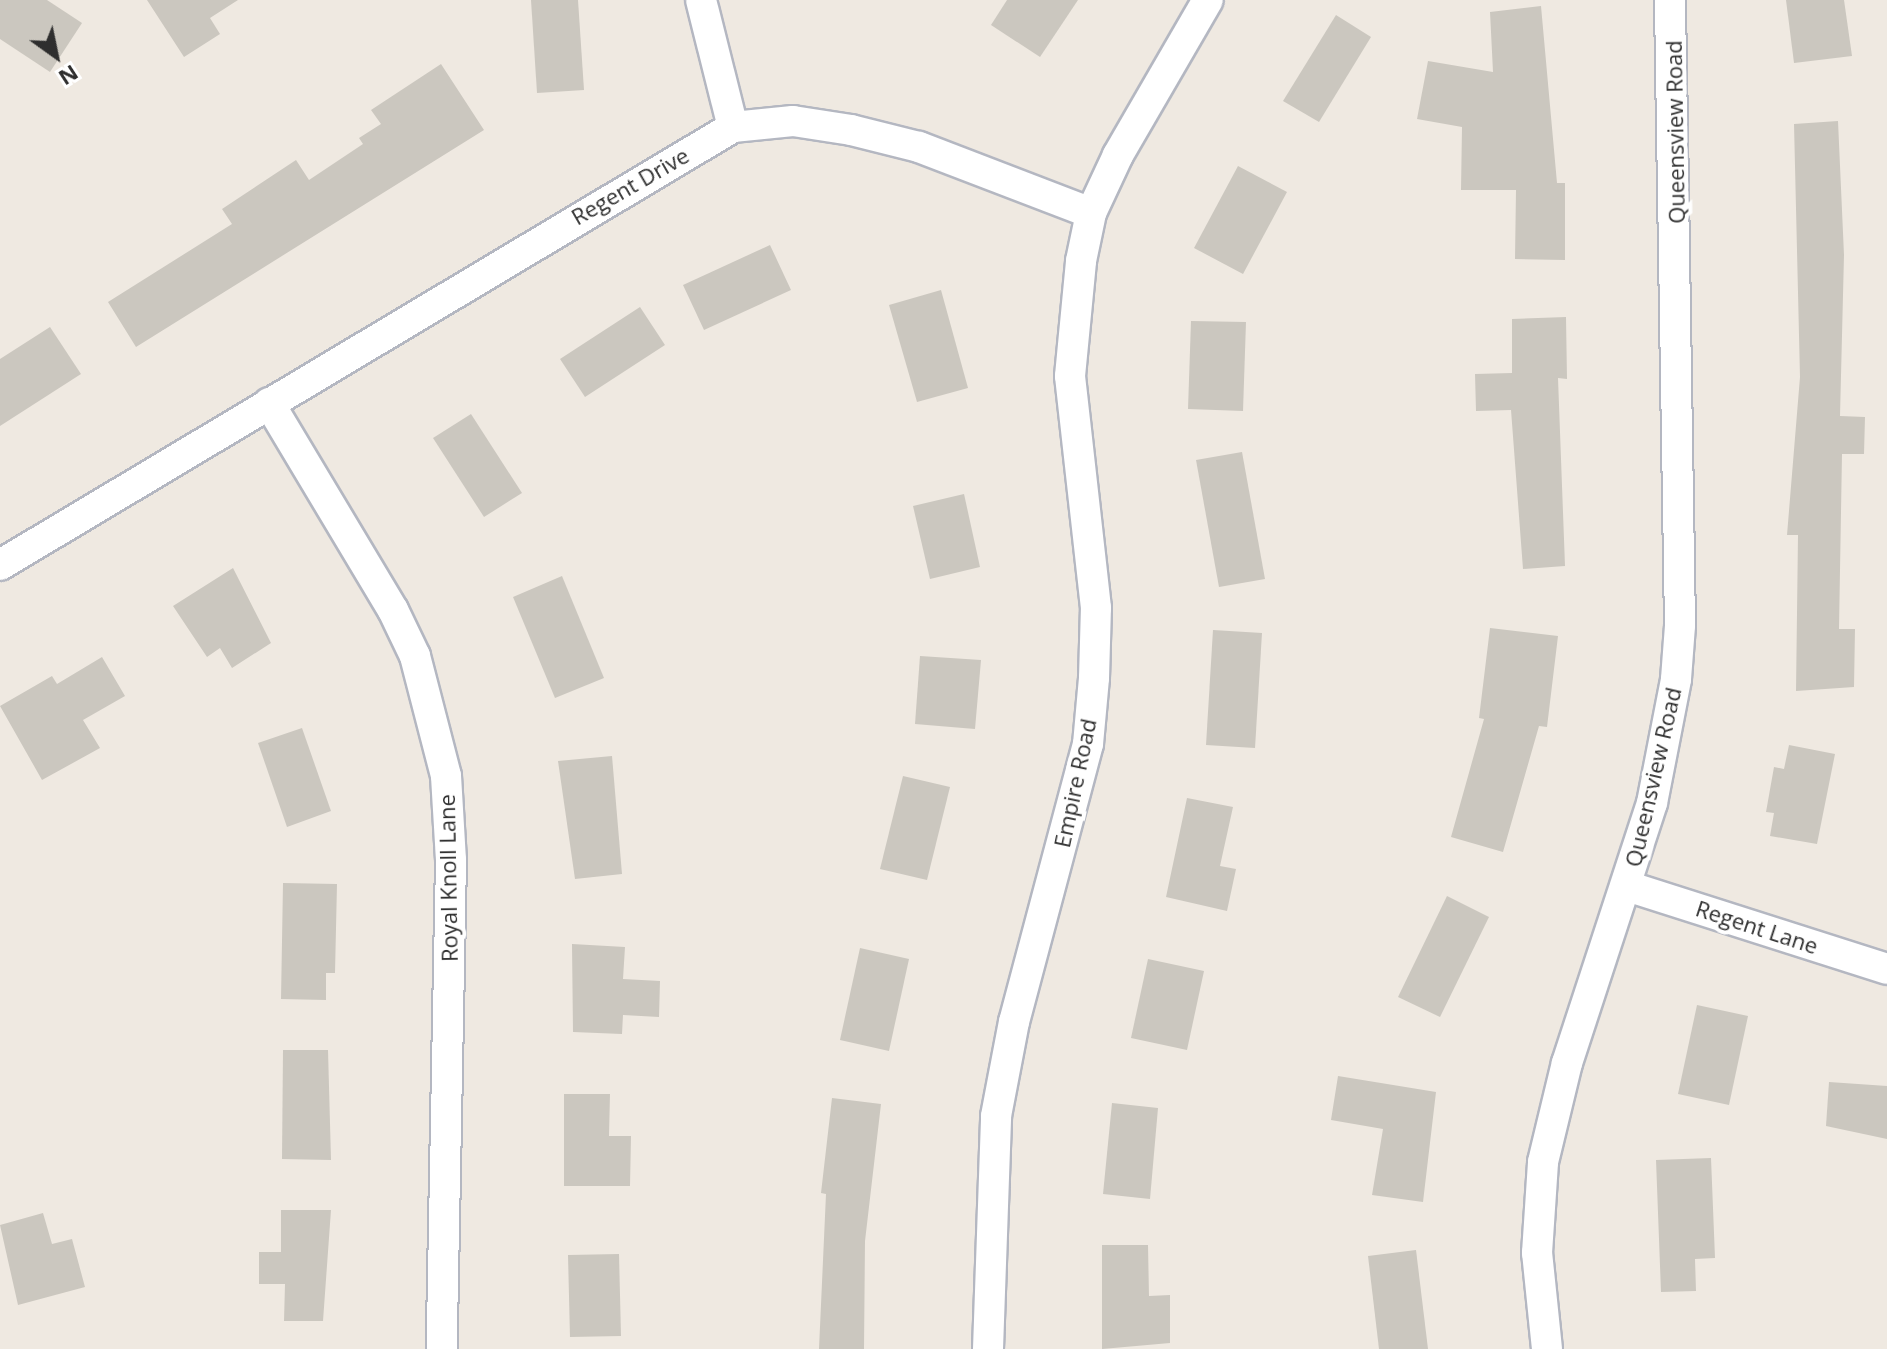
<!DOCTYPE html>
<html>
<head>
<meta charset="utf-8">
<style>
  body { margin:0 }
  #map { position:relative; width:1887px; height:1349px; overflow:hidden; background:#efe9e1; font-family:"Open Sans",sans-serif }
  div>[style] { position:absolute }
  .building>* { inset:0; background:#cbc7bf }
  .roads { filter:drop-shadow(2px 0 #b4b7c1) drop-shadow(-2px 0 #b4b7c1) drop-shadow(0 2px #b4b7c1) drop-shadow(0 -2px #b4b7c1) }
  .minor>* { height:30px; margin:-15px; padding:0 15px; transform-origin:15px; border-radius:15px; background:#fff }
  span { translate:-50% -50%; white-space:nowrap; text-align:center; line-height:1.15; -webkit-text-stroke:8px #fff; paint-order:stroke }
  .street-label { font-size:22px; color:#2e2e2e }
  .north { position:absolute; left:16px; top:16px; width:80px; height:80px; -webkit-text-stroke:6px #fff; paint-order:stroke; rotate:147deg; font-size:22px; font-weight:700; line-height:32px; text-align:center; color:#2e2e2e }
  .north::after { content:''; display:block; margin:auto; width:28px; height:36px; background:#2e2e2e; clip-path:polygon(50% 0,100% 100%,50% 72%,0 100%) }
</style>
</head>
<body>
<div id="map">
  <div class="building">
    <div style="clip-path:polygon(0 0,47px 0,82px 23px,50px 72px,0 39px)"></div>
    <div style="clip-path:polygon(147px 0,238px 0,210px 18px,220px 34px,184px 57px)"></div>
    <div style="clip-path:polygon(531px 0,578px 0,584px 90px,537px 93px)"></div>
    <div style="clip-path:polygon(1007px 0,1078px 0,1040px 57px,991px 25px)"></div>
    <div style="clip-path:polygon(1786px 0,1844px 0,1852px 56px,1794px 63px)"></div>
    <div style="clip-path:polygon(1541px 6px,1557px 183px,1565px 183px,1565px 260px,1515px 259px,1516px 190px,1461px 190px,1462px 127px,1417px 119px,1428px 61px,1493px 72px,1490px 12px)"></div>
    <div style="clip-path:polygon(1336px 15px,1371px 37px,1319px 122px,1283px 101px)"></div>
    <div style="clip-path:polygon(441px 64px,484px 130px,136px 347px,108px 302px,232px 224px,222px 209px,296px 160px,309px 180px,363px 144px,359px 138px,381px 124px,371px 110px)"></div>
    <div style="clip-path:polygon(1838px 121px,1844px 255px,1840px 416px,1865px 417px,1864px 454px,1842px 454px,1839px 629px,1855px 629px,1854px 687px,1796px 691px,1798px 535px,1787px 535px,1800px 377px,1794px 124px)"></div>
    <div style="clip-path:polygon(1238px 166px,1287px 192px,1243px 274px,1194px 248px)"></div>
    <div style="clip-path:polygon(770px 245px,791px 290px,704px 330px,683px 285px)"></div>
    <div style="clip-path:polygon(941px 290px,968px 388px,917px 402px,889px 305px)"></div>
    <div style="clip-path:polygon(640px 307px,665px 345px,585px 397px,560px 359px)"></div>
    <div style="clip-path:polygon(1566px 317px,1567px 379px,1558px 378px,1565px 566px,1523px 569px,1511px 410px,1476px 411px,1475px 374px,1512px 373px,1512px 319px)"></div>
    <div style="clip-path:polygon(1191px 321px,1246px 322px,1243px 411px,1188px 409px)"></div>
    <div style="clip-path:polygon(50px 327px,81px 374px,0 426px,0 359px)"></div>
    <div style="clip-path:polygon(471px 414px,522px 493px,484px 517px,433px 438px)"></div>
    <div style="clip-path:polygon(1242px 452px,1265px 579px,1219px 587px,1196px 460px)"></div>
    <div style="clip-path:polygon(964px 494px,980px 567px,930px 579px,913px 506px)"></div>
    <div style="clip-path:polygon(233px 568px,271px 643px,232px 668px,220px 648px,207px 657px,173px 606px)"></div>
    <div style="clip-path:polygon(562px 576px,604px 678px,555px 698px,513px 597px)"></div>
    <div style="clip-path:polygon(1490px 628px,1558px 636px,1547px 727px,1539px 726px,1503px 852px,1451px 837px,1484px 719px,1479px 718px)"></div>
    <div style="clip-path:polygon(1213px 630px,1262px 633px,1255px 748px,1206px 745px)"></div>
    <div style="clip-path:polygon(920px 656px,981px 660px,975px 729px,915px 724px)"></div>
    <div style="clip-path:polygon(102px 657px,125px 696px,83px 720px,100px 748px,42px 780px,0 706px,52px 676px,57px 684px)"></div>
    <div style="clip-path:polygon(302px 728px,331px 811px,287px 827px,258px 743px)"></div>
    <div style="clip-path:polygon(1789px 745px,1835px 754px,1817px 844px,1770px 836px,1774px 813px,1766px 812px,1774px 767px,1784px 769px)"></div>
    <div style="clip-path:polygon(612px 756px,622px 874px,575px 879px,558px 761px)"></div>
    <div style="clip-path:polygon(903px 776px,950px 787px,927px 880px,880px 869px)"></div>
    <div style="clip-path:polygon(1187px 798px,1233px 807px,1220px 866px,1236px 869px,1227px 911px,1166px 897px)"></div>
    <div style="clip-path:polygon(283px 883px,337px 884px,335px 973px,326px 973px,326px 1000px,281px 999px)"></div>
    <div style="clip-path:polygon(1447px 896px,1489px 917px,1440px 1017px,1398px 997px)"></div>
    <div style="clip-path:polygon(572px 944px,625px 947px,623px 979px,660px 981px,659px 1017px,623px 1015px,622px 1034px,573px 1032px)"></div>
    <div style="clip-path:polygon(860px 948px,909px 959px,889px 1051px,840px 1040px)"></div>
    <div style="clip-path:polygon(1148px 959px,1204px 971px,1187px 1050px,1131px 1038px)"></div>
    <div style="clip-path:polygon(1697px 1005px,1748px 1016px,1729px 1105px,1678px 1094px)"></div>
    <div style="clip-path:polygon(283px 1050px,328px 1050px,331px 1160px,282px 1159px)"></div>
    <div style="clip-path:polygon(1338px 1076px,1436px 1092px,1423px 1202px,1372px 1195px,1383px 1129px,1331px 1120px)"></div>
    <div style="clip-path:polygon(1829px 1082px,1887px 1086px,1887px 1139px,1826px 1126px)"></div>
    <div style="clip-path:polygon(564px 1094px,610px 1094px,609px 1136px,631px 1136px,630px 1186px,564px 1186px)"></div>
    <div style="clip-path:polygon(832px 1098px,881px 1104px,865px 1241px,864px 1349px,819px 1349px,826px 1194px,821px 1193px)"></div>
    <div style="clip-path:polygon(1112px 1103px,1158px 1108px,1150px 1199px,1103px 1194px)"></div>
    <div style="clip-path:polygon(1711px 1158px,1715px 1258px,1695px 1259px,1696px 1291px,1661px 1292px,1656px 1160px)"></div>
    <div style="clip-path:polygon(281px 1210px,331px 1210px,323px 1321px,284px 1321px,285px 1284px,259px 1284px,259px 1252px,281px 1252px)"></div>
    <div style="clip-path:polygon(43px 1213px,52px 1244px,72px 1239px,85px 1287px,18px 1305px,0 1225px)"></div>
    <div style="clip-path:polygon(1102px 1245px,1148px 1245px,1149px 1296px,1170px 1295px,1170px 1343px,1102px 1349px)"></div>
    <div style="clip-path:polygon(1416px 1250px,1428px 1349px,1379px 1349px,1368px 1256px)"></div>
    <div style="clip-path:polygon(619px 1254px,621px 1336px,570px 1337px,568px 1255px)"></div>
  </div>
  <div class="roads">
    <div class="minor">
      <div style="left:701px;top:0;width:131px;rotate:75.9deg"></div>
      <div style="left:269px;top:403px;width:241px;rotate:59.1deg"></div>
      <div style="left:393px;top:610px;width:51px;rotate:64.4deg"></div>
      <div style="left:415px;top:656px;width:124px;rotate:75.5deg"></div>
      <div style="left:446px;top:776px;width:84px;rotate:86.6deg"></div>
      <div style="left:451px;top:860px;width:489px;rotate:91.1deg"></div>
      <div style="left:0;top:565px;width:854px;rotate:-30.86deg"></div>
      <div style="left:733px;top:127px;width:60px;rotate:-5.7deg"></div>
      <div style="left:793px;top:121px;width:59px;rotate:8.8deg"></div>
      <div style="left:851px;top:130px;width:70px;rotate:14deg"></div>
      <div style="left:919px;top:147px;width:184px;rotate:21deg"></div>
      <div style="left:1627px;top:886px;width:273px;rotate:17.7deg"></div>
      <div style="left:988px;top:1349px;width:233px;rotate:-88deg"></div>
      <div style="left:996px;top:1116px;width:96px;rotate:-79.2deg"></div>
      <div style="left:1014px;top:1022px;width:288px;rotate:-75.1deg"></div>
      <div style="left:1088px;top:744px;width:66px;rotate:-84.8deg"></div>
      <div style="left:1094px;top:678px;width:70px;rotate:-88.4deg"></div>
      <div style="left:1096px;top:608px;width:233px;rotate:-96.4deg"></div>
      <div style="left:1070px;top:376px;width:116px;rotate:-84.5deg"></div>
      <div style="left:1081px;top:261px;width:49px;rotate:-78.2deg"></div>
      <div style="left:1091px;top:213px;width:64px;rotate:-65deg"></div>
      <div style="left:1118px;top:155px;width:179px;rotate:-59.9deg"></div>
      <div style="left:1547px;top:1349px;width:97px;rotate:-95.9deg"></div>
      <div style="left:1537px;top:1253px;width:91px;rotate:-86.2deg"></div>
      <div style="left:1543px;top:1162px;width:102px;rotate:-76.4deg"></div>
      <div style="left:1567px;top:1063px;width:274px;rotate:-71.9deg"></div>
      <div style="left:1652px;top:803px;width:126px;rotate:-79deg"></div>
      <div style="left:1676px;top:679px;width:53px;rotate:-85.7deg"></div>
      <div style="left:1680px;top:626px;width:626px;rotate:-90.92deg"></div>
    </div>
  </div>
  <div class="street-label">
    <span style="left:1675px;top:132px;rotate:-91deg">Queensview Road</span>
    <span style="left:630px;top:186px;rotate:-30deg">Regent Drive</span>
    <span style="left:1653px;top:777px;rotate:-77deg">Queensview Road</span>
    <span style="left:1075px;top:783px;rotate:-78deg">Empire Road</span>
    <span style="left:448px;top:878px;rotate:-91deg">Royal Knoll Lane</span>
    <span style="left:1757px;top:927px;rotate:18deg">Regent Lane</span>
  </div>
  <div class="north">N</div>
</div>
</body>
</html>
